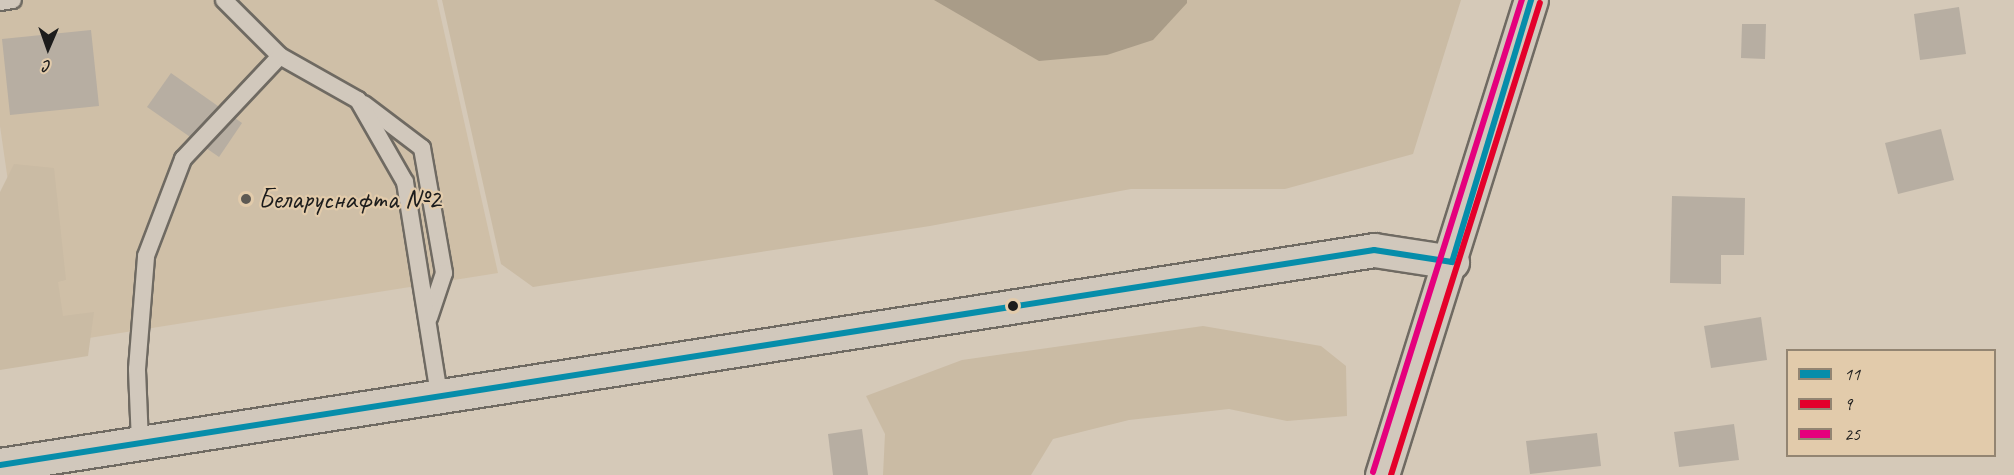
<!DOCTYPE html>
<html>
<head>
<meta charset="utf-8">
<style>
  body { margin:0 }
  #map { position:relative; width:2014px; height:475px; overflow:hidden; background:#d5c9b8; font-family:Caveat,sans-serif }
  div>[style] { position:absolute }
  .built>* { inset:0; background:#cfbfa7 }
  .green>* { inset:0; background:#cabba4 }
  .water>* { inset:0; background:#a99c88 }
  .building>* { inset:0; background:#b7aea2 }
  .roads { filter:drop-shadow(2px 0 #6f6a62) drop-shadow(-2px 0 #6f6a62) drop-shadow(0 2px #6f6a62) drop-shadow(0 -2px #6f6a62) }
  .service>* { height:16px; margin:-8px; padding:0 8px; transform-origin:8px; border-radius:8px; background:#d1c8bc }
  .secondary>* { height:33px; margin:-16.5px; padding:0 16.5px; transform-origin:16.5px; border-radius:16.5px; background:#d1c8bc }
  .primary>* { height:33px; margin:-16.5px; padding:0 16.5px; transform-origin:16.5px; border-radius:16.5px; background:#d1c8bc }
  .bus-1>* { height:6px; margin:-3px; padding:0 3px; transform-origin:3px; border-radius:3px; background:#068daa }
  .bus-2>* { height:6px; margin:-3px; padding:0 3px; transform-origin:3px; border-radius:3px; background:#e4002b }
  .bus-3>* { height:6px; margin:-3px; padding:0 3px; transform-origin:3px; border-radius:3px; background:#e5007d }
  .dots>* { width:16px; height:16px; translate:-50% -50%; box-sizing:border-box; border:3px solid #e2cbab; border-radius:50% }
  span { translate:-50% -50%; white-space:nowrap; text-align:center; line-height:1.15; -webkit-text-stroke:4.5px #e2cbab; paint-order:stroke }
  .poi-label { font-size:28px; color:#1c1c1c }
  .left { translate:0 -50%; text-align:left }
  .legend { position:absolute; left:1786px; top:349px; width:210px; height:108px; box-sizing:border-box; background:#e2cbab; border:2px solid #938572; margin:0; padding:8px 10px; list-style:none; font-size:18px; color:#1c1c1c }
  .legend li { display:flex; align-items:center; gap:12px; height:30px }
  .legend b { width:30px; border:2px solid #938572 }
  .north { position:absolute; left:18px; top:18px; width:60px; height:60px; -webkit-text-stroke:4px #e2cbab; paint-order:stroke; rotate:182deg; font-size:16px; font-weight:700; line-height:24px; text-align:center; color:#1c1c1c }
  .north::after { content:''; display:block; margin:auto; width:21px; height:27px; background:#1c1c1c; clip-path:polygon(50% 0,100% 100%,50% 72%,0 100%) }
</style>
</head>
<body>
<div id="map">
  <div class="built">
    <div style="clip-path:polygon(0 0,437px 0,498px 273px,32px 347px,0 126px)"></div>
  </div>
  <div class="green">
    <div style="clip-path:polygon(442px 0,1461px 0,1413px 154px,1285px 189px,1131px 189px,930px 226px,533px 287px,501px 264px)"></div>
    <div style="clip-path:polygon(14px 164px,54px 168px,66px 280px,58px 282px,63px 316px,94px 312px,88px 356px,0 370px,0 192px)"></div>
    <div style="clip-path:polygon(1203px 326px,1321px 346px,1346px 366px,1347px 416px,1287px 421px,1229px 409px,1129px 420px,1053px 439px,1031px 475px,883px 475px,885px 434px,866px 396px,962px 360px)"></div>
  </div>
  <div class="water">
    <div style="clip-path:polygon(934px 0,1187px 0,1187px 3px,1153px 40px,1107px 55px,1039px 61px)"></div>
  </div>
  <div class="building">
    <div style="clip-path:polygon(1959px 7px,1966px 54px,1920px 60px,1914px 14px)"></div>
    <div style="clip-path:polygon(1742px 24px,1766px 24px,1765px 59px,1741px 58px)"></div>
    <div style="clip-path:polygon(91px 30px,99px 106px,10px 115px,2px 39px)"></div>
    <div style="clip-path:polygon(171px 73px,242px 123px,219px 157px,147px 107px)"></div>
    <div style="clip-path:polygon(1941px 129px,1954px 180px,1898px 194px,1885px 143px)"></div>
    <div style="clip-path:polygon(1672px 196px,1745px 198px,1744px 255px,1721px 255px,1721px 284px,1670px 283px)"></div>
    <div style="clip-path:polygon(1761px 317px,1767px 360px,1711px 368px,1704px 326px)"></div>
    <div style="clip-path:polygon(1734px 424px,1739px 460px,1679px 467px,1674px 432px)"></div>
    <div style="clip-path:polygon(862px 429px,868px 475px,833px 475px,828px 434px)"></div>
    <div style="clip-path:polygon(1597px 433px,1601px 466px,1530px 474px,1526px 441px)"></div>
  </div>
  <div class="roads">
    <div class="service">
      <div style="left:224px;top:0;width:79px;rotate:45deg"></div>
      <div style="left:0;top:2px;width:13px;rotate:-9deg"></div>
      <div style="left:364px;top:104px;width:73px;rotate:37.2deg"></div>
      <div style="left:422px;top:148px;width:127px;rotate:80deg"></div>
      <div style="left:444px;top:273px;width:47px;rotate:108.4deg"></div>
      <div style="left:140px;top:442px;width:73px;rotate:-92.4deg"></div>
      <div style="left:137px;top:369px;width:113px;rotate:-85.4deg"></div>
      <div style="left:146px;top:256px;width:104px;rotate:-69.1deg"></div>
      <div style="left:183px;top:159px;width:141px;rotate:-46.7deg"></div>
      <div style="left:280px;top:56px;width:90px;rotate:29.4deg"></div>
      <div style="left:358px;top:100px;width:95px;rotate:60.2deg"></div>
      <div style="left:405px;top:182px;width:215px;rotate:80.9deg"></div>
    </div>
    <div class="secondary">
      <div style="left:0;top:465px;width:1391px;rotate:-8.89deg"></div>
      <div style="left:1374px;top:250px;width:79px;rotate:8.7deg"></div>
    </div>
    <div class="primary">
      <div style="left:1382px;top:475px;width:498px;rotate:-72.6deg"></div>
    </div>
  </div>
  <div class="bus-1">
    <div style="left:1452px;top:262px;width:274px;rotate:-73.2deg"></div>
    <div style="left:0;top:465px;width:1391px;rotate:-8.89deg"></div>
    <div style="left:1374px;top:250px;width:79px;rotate:8.7deg"></div>
  </div>
  <div class="bus-2">
    <div style="left:1391px;top:475px;width:495px;rotate:-72.5deg"></div>
  </div>
  <div class="bus-3">
    <div style="left:1373px;top:472px;width:495px;rotate:-72.5deg"></div>
  </div>
  <div class="dots">
    <div style="left:246px;top:199px;background:#5d5953"></div>
    <div style="left:1013px;top:306px;background:#1c1c1c"></div>
  </div>
  <div class="poi-label">
    <span class="left" style="left:258px;top:199px">Беларуснафта №2</span>
  </div>
  <ul class="legend">
  <li><b style="height:8px;background:#068daa"></b>11</li>
  <li><b style="height:8px;background:#e4002b"></b>9</li>
  <li><b style="height:8px;background:#e5007d"></b>25</li>
  </ul>
  <div class="north">С</div>
</div>
</body>
</html>
